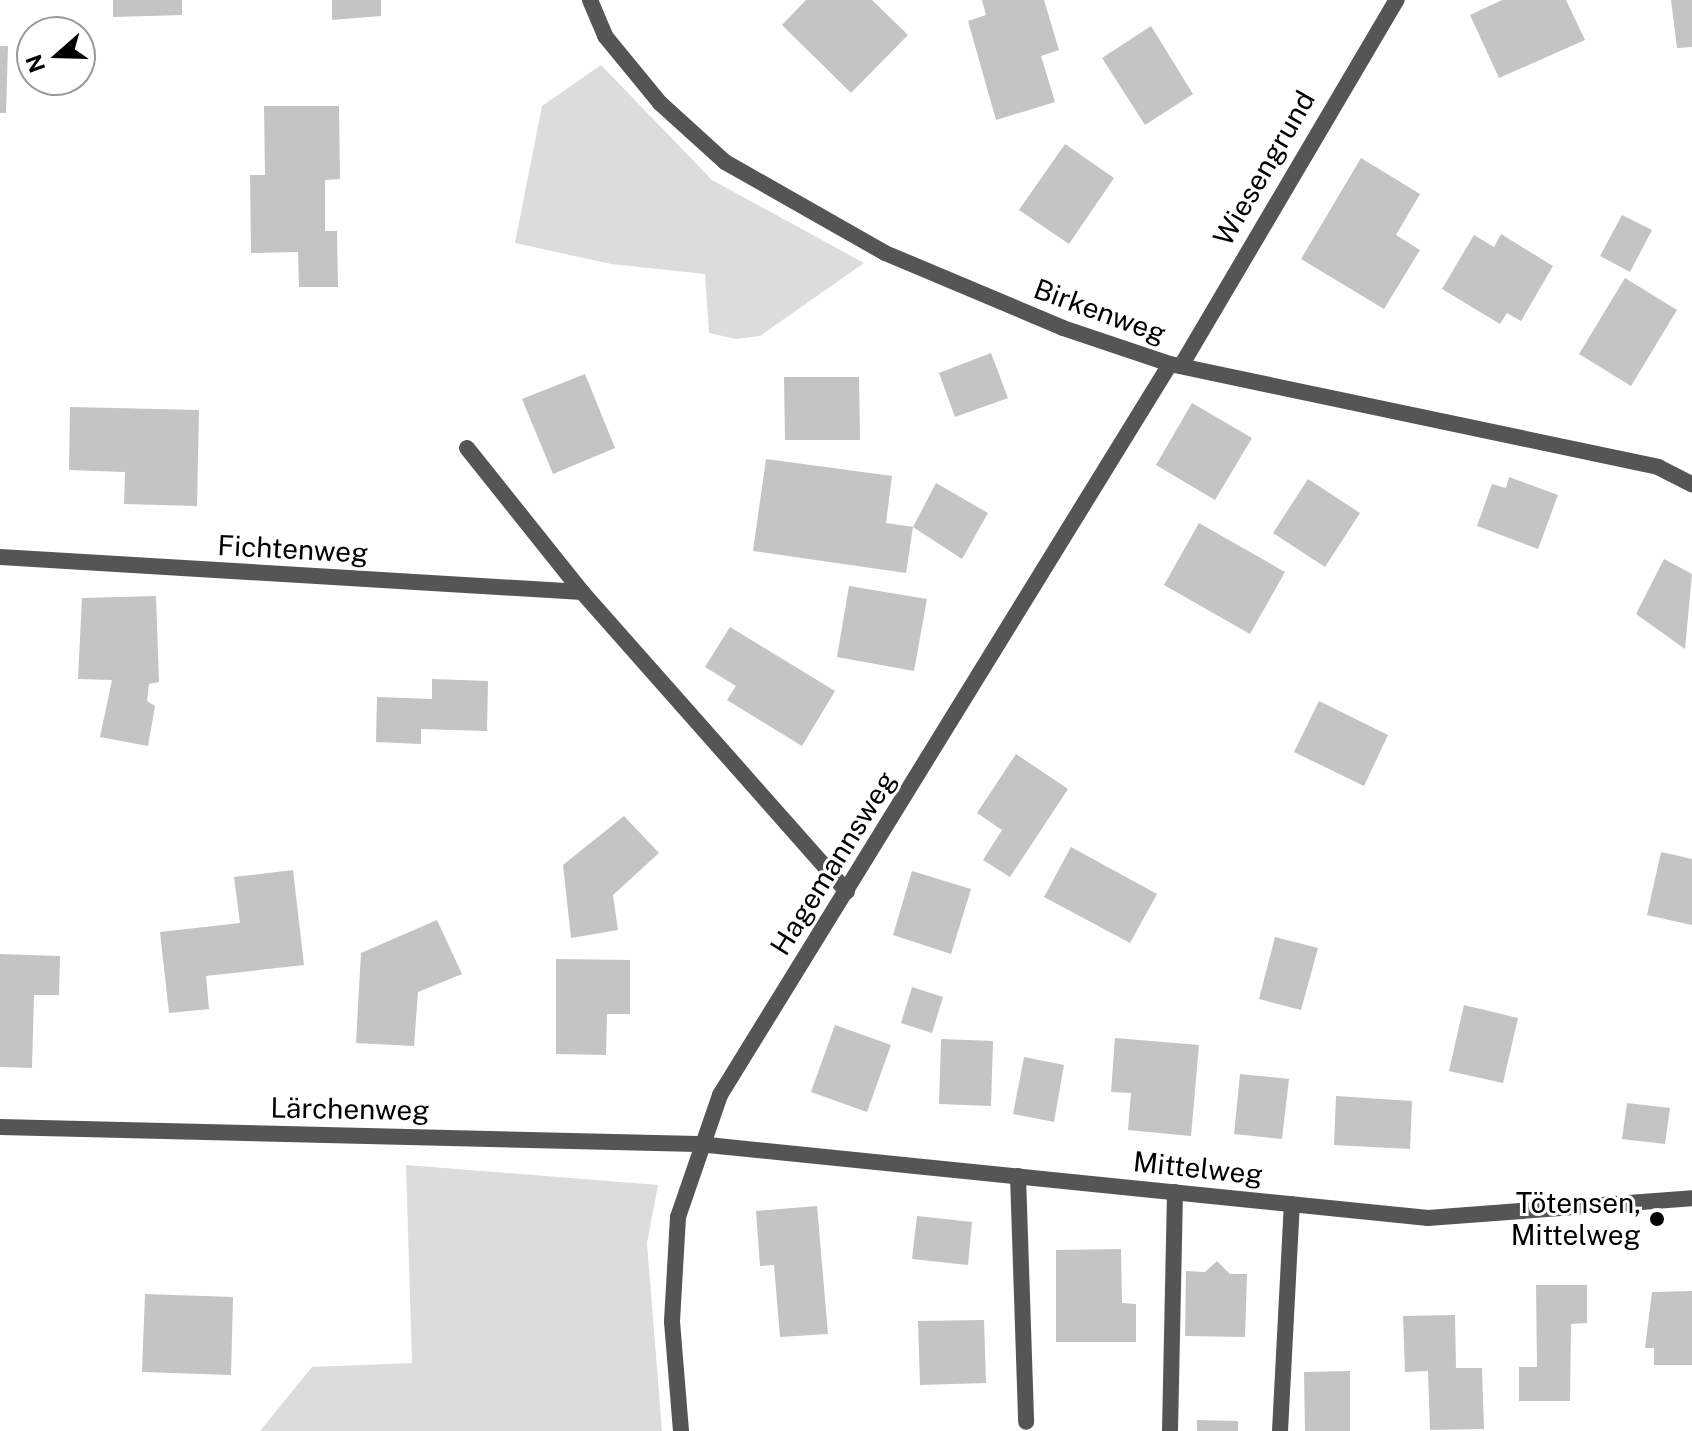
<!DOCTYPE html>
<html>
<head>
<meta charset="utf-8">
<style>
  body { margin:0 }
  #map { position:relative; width:1692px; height:1431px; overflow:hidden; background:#fff; font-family:"Public Sans",sans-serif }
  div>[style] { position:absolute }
  .green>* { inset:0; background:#dcdcdc }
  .building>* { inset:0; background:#c4c4c4 }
  .lane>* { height:16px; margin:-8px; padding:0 8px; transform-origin:8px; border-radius:8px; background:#555 }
  .street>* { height:16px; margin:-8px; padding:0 8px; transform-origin:8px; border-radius:8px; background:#555 }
  .dots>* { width:22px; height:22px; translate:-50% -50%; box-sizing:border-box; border:4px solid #fff; border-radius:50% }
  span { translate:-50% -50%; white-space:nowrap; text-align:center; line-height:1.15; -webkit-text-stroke:6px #fff; paint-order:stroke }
  .street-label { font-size:28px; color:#000 }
  .poi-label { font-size:28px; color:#000 }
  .right { translate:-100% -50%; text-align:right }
  .north { position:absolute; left:16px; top:16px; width:80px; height:80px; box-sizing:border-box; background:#fff; border:2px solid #999; border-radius:50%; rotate:250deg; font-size:22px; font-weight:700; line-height:32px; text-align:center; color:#000 }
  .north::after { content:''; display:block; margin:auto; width:28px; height:36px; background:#000; clip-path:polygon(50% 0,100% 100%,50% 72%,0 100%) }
</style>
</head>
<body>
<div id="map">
  <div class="green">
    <div style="clip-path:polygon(601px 65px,712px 180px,864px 263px,760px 336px,736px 339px,709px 333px,705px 274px,611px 264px,515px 243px,542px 106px)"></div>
    <div style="clip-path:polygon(406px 1165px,658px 1185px,647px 1243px,662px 1431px,260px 1431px,312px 1367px,412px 1363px)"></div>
  </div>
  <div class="building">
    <div style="clip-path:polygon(113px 0,182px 0,182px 15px,113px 17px)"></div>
    <div style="clip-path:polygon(332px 0,381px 0,381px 16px,332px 20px)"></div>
    <div style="clip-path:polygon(806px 0,872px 0,908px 35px,851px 93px,782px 25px)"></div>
    <div style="clip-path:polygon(982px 0,1044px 0,1059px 50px,1041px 56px,1055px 102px,996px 120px,968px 21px,986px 15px)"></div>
    <div style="clip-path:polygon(1502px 0,1566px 0,1585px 40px,1499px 78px,1470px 15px)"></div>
    <div style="clip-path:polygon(1671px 0,1692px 0,1692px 47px,1677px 48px)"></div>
    <div style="clip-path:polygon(1151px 26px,1193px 94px,1145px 125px,1102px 58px)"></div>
    <div style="clip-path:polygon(0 46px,8px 46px,6px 113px,0 113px)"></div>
    <div style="clip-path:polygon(264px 106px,339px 106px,340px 179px,325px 180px,325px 231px,337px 231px,338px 287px,299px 287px,298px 252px,251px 253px,250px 175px,265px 175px)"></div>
    <div style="clip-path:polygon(1065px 144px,1114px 178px,1069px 244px,1019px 210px)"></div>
    <div style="clip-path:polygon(1361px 158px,1420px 194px,1396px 235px,1420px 250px,1384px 309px,1301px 259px)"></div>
    <div style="clip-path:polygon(1622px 215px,1652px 230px,1630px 272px,1600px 256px)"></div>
    <div style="clip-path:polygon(1501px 234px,1553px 266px,1521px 321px,1507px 313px,1500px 324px,1442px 289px,1474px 235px,1494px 247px)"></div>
    <div style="clip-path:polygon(1625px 278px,1677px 310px,1631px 386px,1579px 354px)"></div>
    <div style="clip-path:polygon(991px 353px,1008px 398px,955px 417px,939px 373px)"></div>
    <div style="clip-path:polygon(585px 374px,615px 448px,553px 474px,522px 399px)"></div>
    <div style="clip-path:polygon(784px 377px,859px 377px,860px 440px,785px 440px)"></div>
    <div style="clip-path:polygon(1192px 403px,1252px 438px,1215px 500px,1156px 465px)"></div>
    <div style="clip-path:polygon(70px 407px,199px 410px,197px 506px,124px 504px,125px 472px,69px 470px)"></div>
    <div style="clip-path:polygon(766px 459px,892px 476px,886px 523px,913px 527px,906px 573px,753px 551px)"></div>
    <div style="clip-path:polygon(1509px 477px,1558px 495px,1538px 549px,1477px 526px,1492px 484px,1506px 488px)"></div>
    <div style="clip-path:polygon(1308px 479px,1360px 513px,1325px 567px,1273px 533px)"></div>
    <div style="clip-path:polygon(936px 483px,988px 513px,962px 559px,913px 527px)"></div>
    <div style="clip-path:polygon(1199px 523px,1285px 572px,1250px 634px,1164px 585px)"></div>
    <div style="clip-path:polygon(1664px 559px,1692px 574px,1685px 649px,1636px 614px)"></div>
    <div style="clip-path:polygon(849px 586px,927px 599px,914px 671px,837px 657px)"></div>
    <div style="clip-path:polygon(156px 596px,159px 682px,149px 684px,147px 701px,155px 706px,148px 746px,100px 737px,112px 680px,78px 679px,82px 598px)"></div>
    <div style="clip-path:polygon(730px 627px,835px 691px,802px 746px,727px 700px,736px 686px,705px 667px)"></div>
    <div style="clip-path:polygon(432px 679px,488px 681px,487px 731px,421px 729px,421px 744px,376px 742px,377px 697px,432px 699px)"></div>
    <div style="clip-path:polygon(1319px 701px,1388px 735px,1364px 786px,1294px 752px)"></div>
    <div style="clip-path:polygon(1016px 754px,1068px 789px,1010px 877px,983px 860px,1002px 830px,977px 813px)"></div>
    <div style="clip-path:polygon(624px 816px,659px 853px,613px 895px,618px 930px,571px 938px,563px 865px)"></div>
    <div style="clip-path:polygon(1071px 847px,1157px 894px,1130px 943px,1044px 897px)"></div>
    <div style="clip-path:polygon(1661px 852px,1692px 859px,1692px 925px,1647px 915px)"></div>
    <div style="clip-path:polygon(293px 870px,304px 965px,206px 976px,209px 1009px,169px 1013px,160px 932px,240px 923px,234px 877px)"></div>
    <div style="clip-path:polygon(912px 871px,971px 889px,951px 954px,893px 935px)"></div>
    <div style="clip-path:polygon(437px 920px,462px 974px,418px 992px,414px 1046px,356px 1043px,361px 953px)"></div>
    <div style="clip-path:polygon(1275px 937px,1318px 948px,1301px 1010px,1259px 999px)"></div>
    <div style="clip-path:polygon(0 954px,60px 956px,59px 995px,34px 995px,32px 1068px,0 1067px)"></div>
    <div style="clip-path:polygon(556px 959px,630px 960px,630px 1014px,607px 1014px,606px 1055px,556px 1054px)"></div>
    <div style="clip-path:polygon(912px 987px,943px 997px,932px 1033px,901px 1023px)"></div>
    <div style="clip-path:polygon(1464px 1005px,1518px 1018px,1503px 1083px,1449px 1071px)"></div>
    <div style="clip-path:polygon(835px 1025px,891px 1045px,867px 1112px,811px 1092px)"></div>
    <div style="clip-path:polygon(1115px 1038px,1199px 1045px,1191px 1136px,1128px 1130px,1131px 1093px,1111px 1092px)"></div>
    <div style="clip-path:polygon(941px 1039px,993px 1041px,991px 1106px,939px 1104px)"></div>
    <div style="clip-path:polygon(1024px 1057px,1064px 1065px,1054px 1122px,1013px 1114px)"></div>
    <div style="clip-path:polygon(1240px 1074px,1289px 1079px,1282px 1139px,1234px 1134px)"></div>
    <div style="clip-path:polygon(1336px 1096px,1412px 1101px,1410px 1149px,1334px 1145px)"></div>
    <div style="clip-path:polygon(1627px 1103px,1670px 1108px,1665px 1144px,1622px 1139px)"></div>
    <div style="clip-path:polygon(817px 1206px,828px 1334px,780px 1337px,774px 1265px,760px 1266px,756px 1211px)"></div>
    <div style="clip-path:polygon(917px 1216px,972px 1222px,968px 1265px,912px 1259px)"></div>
    <div style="clip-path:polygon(1121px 1249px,1122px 1303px,1136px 1304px,1136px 1342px,1056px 1342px,1056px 1250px)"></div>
    <div style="clip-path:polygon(1217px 1261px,1230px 1274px,1247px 1274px,1245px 1337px,1185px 1336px,1186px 1271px,1205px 1272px)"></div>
    <div style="clip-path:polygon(1536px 1285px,1587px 1285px,1587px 1323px,1571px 1324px,1570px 1401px,1519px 1401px,1519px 1367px,1537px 1367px)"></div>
    <div style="clip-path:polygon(1692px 1291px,1692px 1365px,1654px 1365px,1654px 1348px,1645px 1348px,1652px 1292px)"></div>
    <div style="clip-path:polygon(145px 1294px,233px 1297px,231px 1375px,142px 1372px)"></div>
    <div style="clip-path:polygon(1455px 1315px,1456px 1368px,1482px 1368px,1484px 1429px,1430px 1430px,1428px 1371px,1405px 1372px,1403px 1316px)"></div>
    <div style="clip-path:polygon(984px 1320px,986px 1383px,920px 1385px,918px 1321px)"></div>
    <div style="clip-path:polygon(1350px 1371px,1350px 1431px,1305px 1431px,1304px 1372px)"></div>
    <div style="clip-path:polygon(1197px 1420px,1238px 1421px,1238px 1431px,1197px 1431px)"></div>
  </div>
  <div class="lane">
    <div style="left:1018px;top:1176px;width:246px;rotate:88.1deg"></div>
    <div style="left:1170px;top:1431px;width:239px;rotate:-88.8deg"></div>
    <div style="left:1280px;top:1431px;width:227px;rotate:-87deg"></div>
  </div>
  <div class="street">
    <div style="left:590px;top:0;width:39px;rotate:67deg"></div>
    <div style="left:605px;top:36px;width:87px;rotate:50.6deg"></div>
    <div style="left:660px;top:103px;width:88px;rotate:42.2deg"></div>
    <div style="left:725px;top:162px;width:184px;rotate:29.6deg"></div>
    <div style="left:885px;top:253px;width:193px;rotate:22.8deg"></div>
    <div style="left:1063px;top:328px;width:113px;rotate:18.6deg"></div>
    <div style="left:1170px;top:364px;width:499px;rotate:11.9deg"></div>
    <div style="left:1658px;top:467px;width:38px;rotate:27deg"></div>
    <div style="left:1181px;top:366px;width:425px;rotate:-59.5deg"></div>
    <div style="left:467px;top:448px;width:184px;rotate:51.4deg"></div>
    <div style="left:0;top:557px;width:583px;rotate:3.44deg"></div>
    <div style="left:582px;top:592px;width:400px;rotate:48.5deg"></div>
    <div style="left:0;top:1127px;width:698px;rotate:1.4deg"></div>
    <div style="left:698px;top:1144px;width:734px;rotate:5.79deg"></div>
    <div style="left:1428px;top:1218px;width:265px;rotate:-4.3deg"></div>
    <div style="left:681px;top:1431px;width:110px;rotate:-94.7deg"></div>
    <div style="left:672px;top:1321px;width:104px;rotate:-86.7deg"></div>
    <div style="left:678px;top:1217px;width:129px;rotate:-71deg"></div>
    <div style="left:720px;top:1095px;width:858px;rotate:-58.38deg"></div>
  </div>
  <div class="dots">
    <div style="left:1657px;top:1219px;background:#000"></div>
  </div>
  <div class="street-label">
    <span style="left:1264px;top:168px;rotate:-60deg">Wiesengrund</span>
    <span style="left:1100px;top:311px;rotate:20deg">Birkenweg</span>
    <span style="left:293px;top:549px;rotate:3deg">Fichtenweg</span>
    <span style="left:833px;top:863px;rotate:-58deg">Hagemannsweg</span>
    <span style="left:350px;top:1109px;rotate:1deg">Lärchenweg</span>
    <span style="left:1198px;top:1168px;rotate:6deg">Mittelweg</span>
  </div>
  <div class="poi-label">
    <span class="right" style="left:1641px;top:1219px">Tötensen,<br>Mittelweg</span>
  </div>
  <div class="north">N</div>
</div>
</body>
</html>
